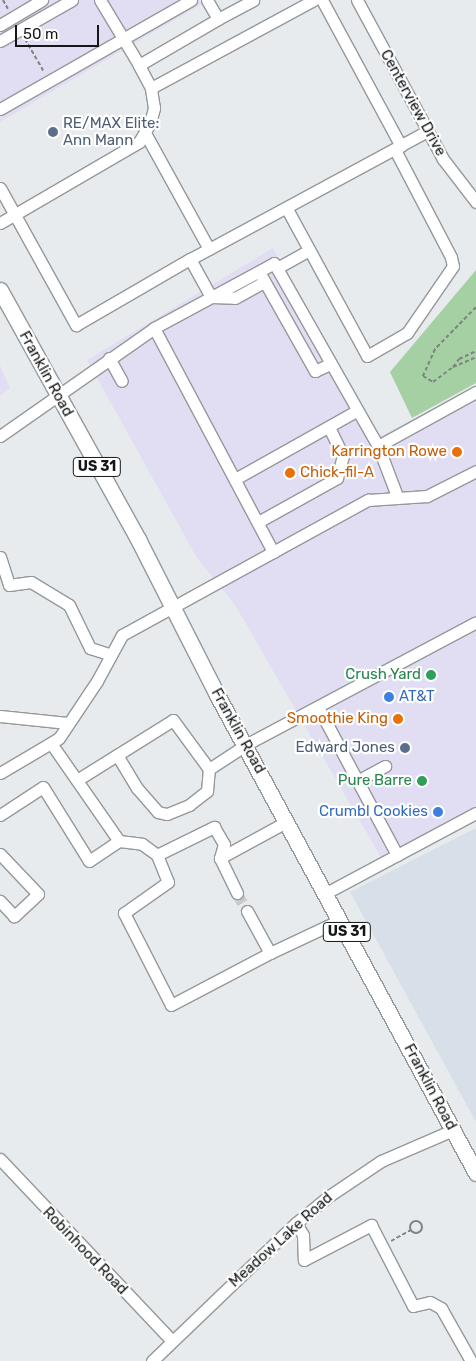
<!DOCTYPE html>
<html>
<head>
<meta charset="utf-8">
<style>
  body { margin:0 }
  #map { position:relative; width:476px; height:1361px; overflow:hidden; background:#e8ebee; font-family:Rubik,sans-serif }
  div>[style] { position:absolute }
  .commercial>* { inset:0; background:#e1def4 }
  .built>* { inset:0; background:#d7dfe8 }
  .green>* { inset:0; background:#a4d0a3 }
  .minor-tunnel>* { height:11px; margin-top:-5.5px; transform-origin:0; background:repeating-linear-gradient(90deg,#c8cbce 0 11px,transparent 0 16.5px) }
  .path>* { height:2px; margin-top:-1px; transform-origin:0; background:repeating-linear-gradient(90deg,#808284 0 4px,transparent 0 6.5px) }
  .path>.ring { margin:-1px; padding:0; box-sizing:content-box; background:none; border:2px solid #808284; border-radius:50% }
  .roads { filter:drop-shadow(1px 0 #95989a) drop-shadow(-1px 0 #95989a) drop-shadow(0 1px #95989a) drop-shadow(0 -1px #95989a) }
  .minor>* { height:11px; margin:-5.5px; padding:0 5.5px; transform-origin:5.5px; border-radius:5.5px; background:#fff }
  .major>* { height:15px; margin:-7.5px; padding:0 7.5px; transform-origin:7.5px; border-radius:7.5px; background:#fff }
  .dots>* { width:14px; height:14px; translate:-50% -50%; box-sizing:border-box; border:2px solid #fff; border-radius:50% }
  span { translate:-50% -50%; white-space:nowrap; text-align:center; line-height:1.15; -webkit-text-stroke:4.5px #fff; paint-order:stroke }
  .shield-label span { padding:1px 4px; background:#fff; border:1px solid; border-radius:4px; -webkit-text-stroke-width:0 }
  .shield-label { font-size:14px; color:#151617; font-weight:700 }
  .street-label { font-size:15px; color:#151617 }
  .service-label { font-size:15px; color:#4e5e75 }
  .left { translate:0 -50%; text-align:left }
  .right { translate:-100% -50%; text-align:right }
  .food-label { font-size:15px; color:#c56008 }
  .leisure-label { font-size:15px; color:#27864d }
  .shop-label { font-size:15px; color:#366cbe }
  .scale { position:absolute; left:15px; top:25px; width:84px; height:22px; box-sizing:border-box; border:2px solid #151617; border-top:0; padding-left:6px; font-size:15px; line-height:18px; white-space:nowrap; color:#151617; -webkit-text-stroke:4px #fff; paint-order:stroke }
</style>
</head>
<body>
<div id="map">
  <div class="commercial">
    <div style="clip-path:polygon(0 0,199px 0,202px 4px,0 122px)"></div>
    <div style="clip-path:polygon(273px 248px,377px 438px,476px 386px,476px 819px,387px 868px,235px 605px,197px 558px,87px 360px)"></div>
    <div style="clip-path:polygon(0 365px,10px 388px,0 396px)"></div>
  </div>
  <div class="built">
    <div style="clip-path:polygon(476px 828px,476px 1122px,350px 892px)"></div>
  </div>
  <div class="green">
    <div style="clip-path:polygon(476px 270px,476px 383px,412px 418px,390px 372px)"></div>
  </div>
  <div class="minor-tunnel">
    <div style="left:237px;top:893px;width:21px;rotate:61deg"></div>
  </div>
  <div class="path">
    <div style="left:3px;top:0;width:10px;rotate:61deg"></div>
    <div style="left:25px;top:39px;width:38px;rotate:60deg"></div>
    <div style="left:476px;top:307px;width:59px;rotate:134.3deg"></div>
    <div style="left:435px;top:349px;width:30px;rotate:114deg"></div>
    <div style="left:423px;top:376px;width:12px;rotate:31deg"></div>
    <div style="left:433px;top:382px;width:25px;rotate:-37deg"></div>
    <div style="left:453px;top:367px;width:25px;rotate:-23deg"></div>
    <div style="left:453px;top:367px;width:10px;rotate:-53deg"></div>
    <div style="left:459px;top:359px;width:19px;rotate:-25deg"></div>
    <div class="ring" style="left:410px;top:1221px;width:10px;height:10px"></div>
    <div style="left:391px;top:1241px;width:23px;rotate:-29deg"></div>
  </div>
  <div class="roads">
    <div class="minor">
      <div style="left:100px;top:0;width:76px;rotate:59deg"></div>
      <div style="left:322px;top:0;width:166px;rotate:61.6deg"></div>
      <div style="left:357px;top:0;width:181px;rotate:61.6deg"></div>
      <div style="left:443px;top:159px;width:54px;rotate:52.5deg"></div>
      <div style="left:218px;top:19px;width:40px;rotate:-28deg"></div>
      <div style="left:0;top:25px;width:49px;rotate:-30.8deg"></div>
      <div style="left:0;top:41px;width:83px;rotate:-29.7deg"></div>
      <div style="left:151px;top:88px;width:185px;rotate:-28.4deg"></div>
      <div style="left:0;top:109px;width:220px;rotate:-29.7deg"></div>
      <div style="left:145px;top:133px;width:132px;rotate:61.1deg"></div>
      <div style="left:209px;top:249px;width:21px;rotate:152deg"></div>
      <div style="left:0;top:188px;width:157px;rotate:61deg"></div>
      <div style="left:76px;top:325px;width:132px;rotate:-30.1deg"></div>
      <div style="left:190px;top:259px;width:43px;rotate:61.1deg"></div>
      <div style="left:211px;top:297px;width:24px;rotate:2deg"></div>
      <div style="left:235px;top:298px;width:33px;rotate:-29deg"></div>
      <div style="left:287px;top:209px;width:167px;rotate:61.4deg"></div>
      <div style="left:367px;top:356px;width:46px;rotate:-29.9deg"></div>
      <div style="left:407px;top:333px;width:81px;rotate:-55.5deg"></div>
      <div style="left:453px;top:266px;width:9px;rotate:-103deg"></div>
      <div style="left:451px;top:257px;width:121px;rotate:-117.6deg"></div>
      <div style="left:0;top:223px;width:161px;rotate:-30.2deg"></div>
      <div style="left:139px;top:142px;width:22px;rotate:-60deg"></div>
      <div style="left:150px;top:123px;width:16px;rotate:-75deg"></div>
      <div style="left:154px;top:108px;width:20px;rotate:-99deg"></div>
      <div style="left:151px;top:88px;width:26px;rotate:-118deg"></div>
      <div style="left:139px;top:65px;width:91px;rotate:-30.2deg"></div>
      <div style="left:218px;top:19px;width:22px;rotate:-120deg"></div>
      <div style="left:209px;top:249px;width:248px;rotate:-28.4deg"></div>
      <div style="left:277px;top:268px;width:37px;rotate:-29deg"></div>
      <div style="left:262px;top:277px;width:108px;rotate:60.6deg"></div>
      <div style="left:315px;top:371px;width:17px;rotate:-25deg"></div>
      <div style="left:154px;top:328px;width:254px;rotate:62deg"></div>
      <div style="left:109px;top:358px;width:26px;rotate:61deg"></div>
      <div style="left:0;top:436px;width:188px;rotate:-35deg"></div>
      <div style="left:154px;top:328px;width:136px;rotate:-28.4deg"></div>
      <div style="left:274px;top:263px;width:210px;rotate:60.4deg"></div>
      <div style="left:378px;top:446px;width:53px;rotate:69.2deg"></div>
      <div style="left:378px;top:446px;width:112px;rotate:-28.9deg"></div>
      <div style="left:235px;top:479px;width:139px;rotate:-29.3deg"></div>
      <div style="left:258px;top:522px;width:90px;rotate:-29.1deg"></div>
      <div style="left:337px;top:478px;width:23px;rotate:-75deg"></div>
      <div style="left:343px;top:456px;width:32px;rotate:-116deg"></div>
      <div style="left:0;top:557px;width:29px;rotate:72deg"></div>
      <div style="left:9px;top:585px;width:22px;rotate:-8deg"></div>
      <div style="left:31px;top:582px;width:44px;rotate:31.2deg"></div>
      <div style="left:69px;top:605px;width:48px;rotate:64deg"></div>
      <div style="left:90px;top:648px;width:22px;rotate:18deg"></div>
      <div style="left:318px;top:707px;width:168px;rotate:61.9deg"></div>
      <div style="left:0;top:716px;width:68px;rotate:5.9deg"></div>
      <div style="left:117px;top:755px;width:39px;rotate:59deg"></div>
      <div style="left:137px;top:788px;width:32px;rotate:49deg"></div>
      <div style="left:158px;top:812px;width:9px;rotate:13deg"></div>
      <div style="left:167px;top:814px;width:24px;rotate:-22deg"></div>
      <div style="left:189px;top:805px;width:23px;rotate:-38deg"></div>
      <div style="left:207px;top:791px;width:22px;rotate:-85deg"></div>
      <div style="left:0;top:773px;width:59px;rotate:-30.5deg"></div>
      <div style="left:77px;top:780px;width:113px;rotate:-32deg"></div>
      <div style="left:173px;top:720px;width:61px;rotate:53.7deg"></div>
      <div style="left:209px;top:769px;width:45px;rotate:-33.3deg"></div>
      <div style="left:247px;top:744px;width:259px;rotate:-28deg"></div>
      <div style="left:357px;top:781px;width:32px;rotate:-28deg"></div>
      <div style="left:0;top:815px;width:51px;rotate:-33.1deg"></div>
      <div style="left:43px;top:787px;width:87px;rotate:58.1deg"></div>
      <div style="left:89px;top:861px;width:36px;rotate:-34deg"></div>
      <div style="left:119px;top:841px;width:119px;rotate:-124.8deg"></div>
      <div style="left:51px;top:743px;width:9px;rotate:-32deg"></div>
      <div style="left:59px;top:738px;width:69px;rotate:-56.3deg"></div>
      <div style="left:97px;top:681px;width:52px;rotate:-61.5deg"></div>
      <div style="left:122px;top:635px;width:281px;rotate:-28.8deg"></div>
      <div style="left:368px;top:500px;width:59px;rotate:-3.9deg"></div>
      <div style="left:427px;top:496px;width:55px;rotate:-27deg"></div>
      <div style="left:119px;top:841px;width:23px;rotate:7deg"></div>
      <div style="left:142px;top:844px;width:19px;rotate:36deg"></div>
      <div style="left:157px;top:855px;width:64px;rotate:-26.2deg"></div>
      <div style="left:214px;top:827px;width:20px;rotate:60deg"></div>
      <div style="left:224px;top:844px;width:15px;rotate:106deg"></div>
      <div style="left:220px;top:858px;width:77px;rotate:-28.6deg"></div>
      <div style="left:0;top:854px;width:55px;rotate:46.5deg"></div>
      <div style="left:38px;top:894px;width:33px;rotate:137deg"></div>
      <div style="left:14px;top:916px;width:21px;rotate:-133deg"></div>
      <div style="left:157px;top:855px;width:29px;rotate:68deg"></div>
      <div style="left:168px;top:882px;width:54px;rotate:144.8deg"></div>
      <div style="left:124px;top:913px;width:103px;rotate:62.9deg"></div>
      <div style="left:171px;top:1005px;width:112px;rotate:-27.7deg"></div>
      <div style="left:270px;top:953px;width:77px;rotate:-25.2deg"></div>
      <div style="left:220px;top:858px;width:39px;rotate:64deg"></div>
      <div style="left:326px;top:893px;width:170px;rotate:-28.1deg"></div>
      <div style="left:247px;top:911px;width:48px;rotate:61.3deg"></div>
      <div style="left:0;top:1159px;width:250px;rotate:46.6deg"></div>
      <div style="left:296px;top:1223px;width:14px;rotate:60deg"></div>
      <div style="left:303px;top:1235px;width:25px;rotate:88deg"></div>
      <div style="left:304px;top:1260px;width:76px;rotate:-27.6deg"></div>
      <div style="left:371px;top:1225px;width:91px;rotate:62.6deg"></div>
      <div style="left:413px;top:1306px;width:17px;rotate:-13deg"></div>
      <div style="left:430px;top:1302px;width:13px;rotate:29deg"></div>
      <div style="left:441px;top:1308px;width:61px;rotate:60.5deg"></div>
      <div style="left:152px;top:1361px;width:199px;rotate:-43.8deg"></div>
      <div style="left:296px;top:1223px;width:43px;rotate:-39.3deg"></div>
      <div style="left:329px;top:1196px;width:63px;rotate:-33.9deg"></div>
      <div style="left:381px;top:1161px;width:78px;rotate:-23.3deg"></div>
    </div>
    <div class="major">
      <div style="left:0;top:290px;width:285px;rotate:61deg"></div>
      <div style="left:138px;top:539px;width:173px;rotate:63.1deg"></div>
      <div style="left:216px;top:693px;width:546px;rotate:61.56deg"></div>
    </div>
  </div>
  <div class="dots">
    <div style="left:53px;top:132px;background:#5c6f8a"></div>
    <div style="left:457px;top:452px;background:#e8710a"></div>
    <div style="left:290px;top:473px;background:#e8710a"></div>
    <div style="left:431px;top:675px;background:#2e9e5b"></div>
    <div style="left:389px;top:697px;background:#3f7fe0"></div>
    <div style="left:398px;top:719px;background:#e8710a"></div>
    <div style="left:405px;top:748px;background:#5c6f8a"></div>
    <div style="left:422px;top:781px;background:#2e9e5b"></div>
    <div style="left:438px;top:812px;background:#3f7fe0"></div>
  </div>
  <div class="shield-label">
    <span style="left:97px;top:467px">US 31</span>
    <span style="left:347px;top:932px">US 31</span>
  </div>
  <div class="street-label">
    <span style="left:413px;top:103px;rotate:61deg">Centerview Drive</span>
    <span style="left:46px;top:374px;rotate:61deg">Franklin Road</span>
    <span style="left:238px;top:731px;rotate:61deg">Franklin Road</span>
    <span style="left:430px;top:1087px;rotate:62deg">Franklin Road</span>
    <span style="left:281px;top:1240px;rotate:-42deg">Meadow Lake Road</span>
    <span style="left:85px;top:1251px;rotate:46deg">Robinhood Road</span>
  </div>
  <div class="service-label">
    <span class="left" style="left:63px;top:132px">RE/MAX Elite:<br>Ann Mann</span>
    <span class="right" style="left:395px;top:748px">Edward Jones</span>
  </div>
  <div class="food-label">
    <span class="right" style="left:447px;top:452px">Karrington Rowe</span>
    <span class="left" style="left:300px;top:473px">Chick-fil-A</span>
    <span class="right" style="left:388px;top:719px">Smoothie King</span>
  </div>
  <div class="leisure-label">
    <span class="right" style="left:421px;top:675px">Crush Yard</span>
    <span class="right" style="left:412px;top:781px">Pure Barre</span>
  </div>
  <div class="shop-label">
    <span class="left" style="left:399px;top:697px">AT&amp;T</span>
    <span class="right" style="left:428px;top:812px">Crumbl Cookies</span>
  </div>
  <div class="scale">50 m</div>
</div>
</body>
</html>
